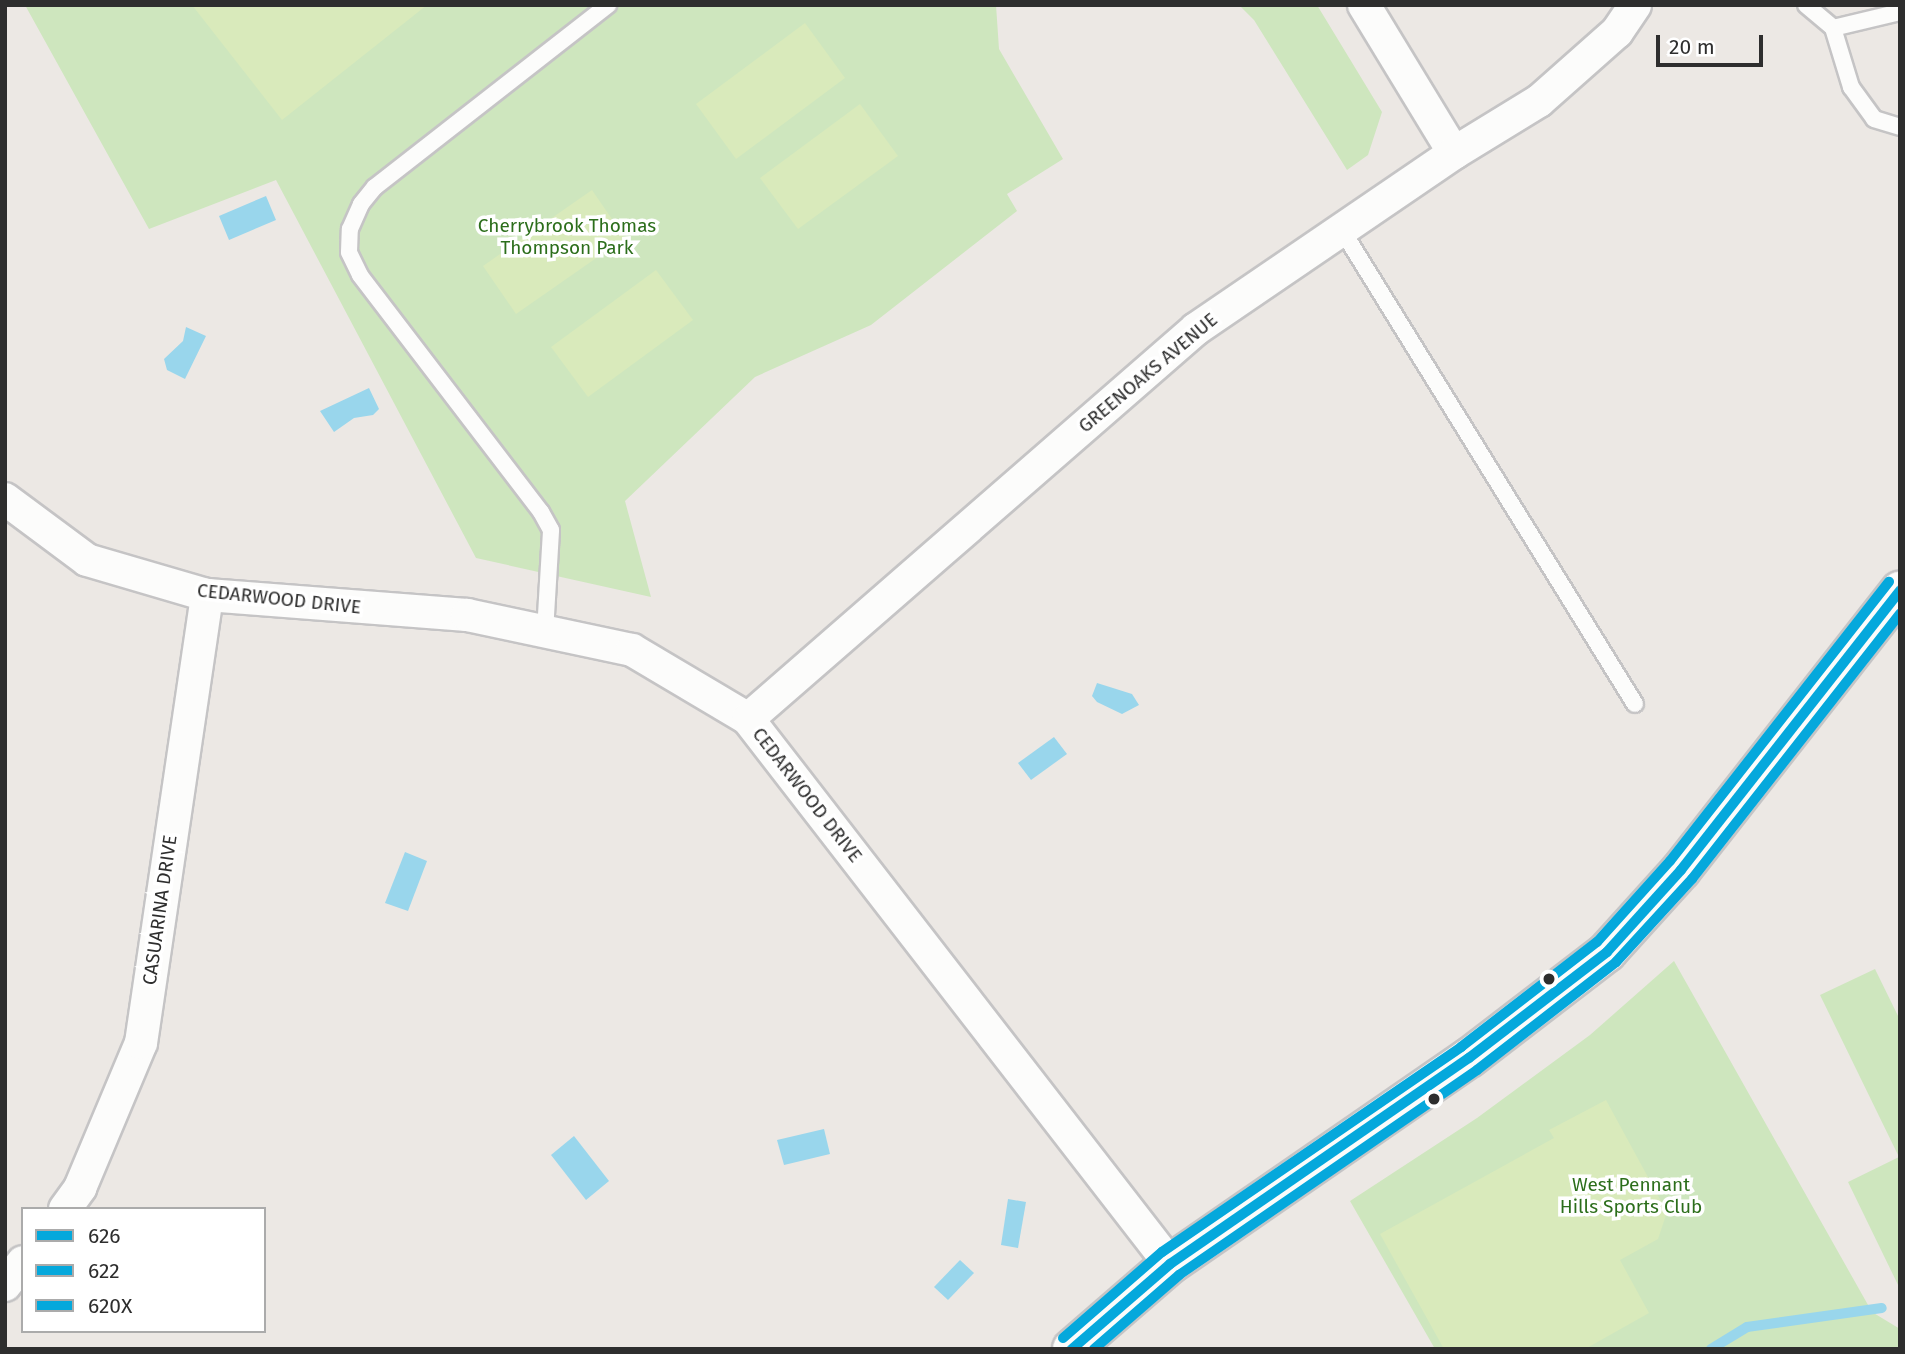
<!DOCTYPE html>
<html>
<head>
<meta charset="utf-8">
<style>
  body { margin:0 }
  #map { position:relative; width:1905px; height:1354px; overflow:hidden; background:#ece8e4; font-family:"Fira Sans",sans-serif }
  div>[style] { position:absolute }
  .green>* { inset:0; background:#cee6be }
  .pitch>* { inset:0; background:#d9eabb }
  .water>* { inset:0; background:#99d6ec }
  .stream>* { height:10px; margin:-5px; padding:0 5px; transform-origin:5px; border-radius:5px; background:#99d6ec }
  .roads { filter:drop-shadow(2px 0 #c5c4c5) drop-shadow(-2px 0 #c5c4c5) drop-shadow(0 2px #c5c4c5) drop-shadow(0 -2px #c5c4c5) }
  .service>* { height:16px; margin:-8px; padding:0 8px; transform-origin:8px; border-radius:8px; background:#fcfcfb }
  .minor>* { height:32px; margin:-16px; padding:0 16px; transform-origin:16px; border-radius:16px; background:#fcfcfb }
  .secondary>* { height:38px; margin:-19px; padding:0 19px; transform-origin:19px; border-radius:19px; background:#fcfcfb }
  .bus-1>* { height:10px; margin:-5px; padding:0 5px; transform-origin:5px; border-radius:5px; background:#05a8dc }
  .bus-2>* { height:10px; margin:-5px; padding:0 5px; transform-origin:5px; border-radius:5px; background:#05a8dc }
  .bus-3>* { height:10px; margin:-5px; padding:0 5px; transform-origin:5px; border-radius:5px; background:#05a8dc }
  .dots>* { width:19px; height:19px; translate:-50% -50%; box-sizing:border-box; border:4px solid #fff; border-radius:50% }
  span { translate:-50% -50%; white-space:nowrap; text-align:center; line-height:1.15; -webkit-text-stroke:7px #fff; paint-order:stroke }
  .park-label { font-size:19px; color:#2c6e1b }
  .street-label { font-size:19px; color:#2e2e2e }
  .frame { position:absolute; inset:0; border:7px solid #2e2e2e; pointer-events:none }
  .legend { position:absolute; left:21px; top:1207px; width:245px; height:126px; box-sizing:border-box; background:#fff; border:2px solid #ababab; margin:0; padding:9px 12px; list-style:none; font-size:21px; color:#2e2e2e }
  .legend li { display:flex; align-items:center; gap:14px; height:35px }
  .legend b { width:35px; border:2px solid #ababab }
  .scale { position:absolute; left:1656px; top:35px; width:107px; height:32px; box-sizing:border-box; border:4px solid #2e2e2e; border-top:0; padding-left:9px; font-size:21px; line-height:24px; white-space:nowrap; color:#2e2e2e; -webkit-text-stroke:5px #fff; paint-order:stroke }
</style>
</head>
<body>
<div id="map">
  <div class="green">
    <div style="clip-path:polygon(25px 5px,996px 5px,999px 49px,1063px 159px,1007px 194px,1017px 211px,871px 325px,755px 377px,625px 501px,651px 597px,476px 558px,276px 180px,149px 229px)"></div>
    <div style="clip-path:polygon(1239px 5px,1317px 5px,1382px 112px,1368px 155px,1347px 170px,1254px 20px)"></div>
    <div style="clip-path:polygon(1674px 961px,1872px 1312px,1900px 1329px,1900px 1349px,1435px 1349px,1350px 1201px,1477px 1118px,1590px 1035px)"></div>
    <div style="clip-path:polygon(1875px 969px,1900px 1020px,1900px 1289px,1848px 1182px,1899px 1157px,1820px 995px)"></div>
  </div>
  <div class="pitch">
    <div style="clip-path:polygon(192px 5px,427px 5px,282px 120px)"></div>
    <div style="clip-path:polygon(805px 23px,845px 78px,736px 159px,696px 104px)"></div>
    <div style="clip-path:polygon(860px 104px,898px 156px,798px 229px,760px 178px)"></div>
    <div style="clip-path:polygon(592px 190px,625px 238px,516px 314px,483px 266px)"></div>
    <div style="clip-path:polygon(656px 270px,693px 320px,588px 397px,551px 347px)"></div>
    <div style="clip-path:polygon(1606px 1100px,1667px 1212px,1658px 1239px,1620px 1260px,1649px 1313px,1585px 1349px,1444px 1349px,1380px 1234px,1554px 1138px,1549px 1130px)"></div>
  </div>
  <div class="water">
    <div style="clip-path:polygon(266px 196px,276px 220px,229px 240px,219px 216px)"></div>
    <div style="clip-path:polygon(186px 327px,206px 336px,185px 379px,167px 370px,164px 359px,183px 341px)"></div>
    <div style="clip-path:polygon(369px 388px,379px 409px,373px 415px,354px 418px,334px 432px,320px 411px)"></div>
    <div style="clip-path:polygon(1097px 683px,1132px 694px,1139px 705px,1122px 714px,1097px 702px,1092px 696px)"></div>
    <div style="clip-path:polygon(1054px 737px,1067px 754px,1031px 780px,1018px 763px)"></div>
    <div style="clip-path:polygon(405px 852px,427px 861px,408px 911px,385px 903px)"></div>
    <div style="clip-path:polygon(824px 1129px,830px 1154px,784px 1165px,777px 1140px)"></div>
    <div style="clip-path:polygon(574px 1136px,609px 1181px,586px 1200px,551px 1155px)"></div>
    <div style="clip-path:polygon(1008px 1199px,1026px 1202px,1018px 1248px,1001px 1245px)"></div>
    <div style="clip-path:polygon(960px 1260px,974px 1273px,948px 1300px,934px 1287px)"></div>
  </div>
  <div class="stream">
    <div style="left:1711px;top:1349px;width:42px;rotate:-31.4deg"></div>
    <div style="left:1747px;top:1327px;width:136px;rotate:-8deg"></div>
  </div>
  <div class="roads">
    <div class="service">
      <div style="left:1806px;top:5px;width:35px;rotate:40deg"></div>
      <div style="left:1833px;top:28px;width:62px;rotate:73deg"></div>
      <div style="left:1851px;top:87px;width:39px;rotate:54deg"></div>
      <div style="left:1874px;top:119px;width:27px;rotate:17deg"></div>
      <div style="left:1833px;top:28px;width:69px;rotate:-13.4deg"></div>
      <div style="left:1342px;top:230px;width:557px;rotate:58.28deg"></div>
      <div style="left:545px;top:632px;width:102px;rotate:-86.6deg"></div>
      <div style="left:551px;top:530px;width:21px;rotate:-119deg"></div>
      <div style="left:541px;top:512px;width:298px;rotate:-127.4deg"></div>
      <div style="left:360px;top:275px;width:25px;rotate:-116deg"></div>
      <div style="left:349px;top:252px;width:23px;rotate:-88deg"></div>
      <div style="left:350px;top:229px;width:27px;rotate:-66deg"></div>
      <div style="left:361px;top:204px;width:22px;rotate:-51deg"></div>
      <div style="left:375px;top:187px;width:296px;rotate:-38deg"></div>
    </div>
    <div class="minor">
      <div style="left:1364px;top:5px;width:173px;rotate:58.7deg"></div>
      <div style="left:5px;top:499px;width:102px;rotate:36.6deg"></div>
      <div style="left:87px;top:560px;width:125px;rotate:16.3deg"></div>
      <div style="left:207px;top:595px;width:261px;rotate:4.4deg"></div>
      <div style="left:467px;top:615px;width:169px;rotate:12deg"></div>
      <div style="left:632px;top:650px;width:135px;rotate:30.7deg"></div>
      <div style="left:748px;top:719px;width:689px;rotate:52.25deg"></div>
      <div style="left:748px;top:719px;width:594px;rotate:-41.04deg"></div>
      <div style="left:1196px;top:329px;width:312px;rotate:-34.3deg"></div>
      <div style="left:1454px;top:153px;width:100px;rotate:-31.5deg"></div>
      <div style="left:1539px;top:101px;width:104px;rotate:-41.5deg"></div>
      <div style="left:1617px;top:32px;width:32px;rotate:-56deg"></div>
      <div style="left:65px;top:1209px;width:26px;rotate:-54deg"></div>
      <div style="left:80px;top:1188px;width:157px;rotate:-67.2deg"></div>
      <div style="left:141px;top:1043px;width:453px;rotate:-81.6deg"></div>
      <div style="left:5px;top:1285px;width:29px;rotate:-52deg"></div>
    </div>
    <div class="secondary">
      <div style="left:1072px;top:1349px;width:130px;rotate:-40.9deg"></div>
      <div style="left:1170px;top:1264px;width:363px;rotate:-34.6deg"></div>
      <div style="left:1469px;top:1058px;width:174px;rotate:-37.5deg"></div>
      <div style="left:1607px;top:952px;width:110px;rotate:-47.9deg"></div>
      <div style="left:1681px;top:870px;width:355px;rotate:-51.9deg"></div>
    </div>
  </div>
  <div class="bus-1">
    <div style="left:1072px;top:1349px;width:130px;rotate:-40.9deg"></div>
    <div style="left:1170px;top:1264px;width:363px;rotate:-34.6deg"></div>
    <div style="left:1469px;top:1058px;width:174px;rotate:-37.5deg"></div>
    <div style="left:1607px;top:952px;width:110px;rotate:-47.9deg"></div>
    <div style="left:1681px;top:870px;width:355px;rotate:-51.9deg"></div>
  </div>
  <div class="bus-2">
    <div style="left:1094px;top:1349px;width:113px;rotate:-41deg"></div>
    <div style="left:1179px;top:1275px;width:362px;rotate:-34.5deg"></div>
    <div style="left:1477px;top:1070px;width:176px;rotate:-37.8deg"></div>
    <div style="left:1616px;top:962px;width:113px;rotate:-47.5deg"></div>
    <div style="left:1692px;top:879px;width:337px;rotate:-51.9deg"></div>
  </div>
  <div class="bus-3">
    <div style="left:1063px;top:1338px;width:131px;rotate:-41deg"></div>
    <div style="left:1162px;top:1252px;width:363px;rotate:-34.4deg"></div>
    <div style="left:1461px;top:1047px;width:172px;rotate:-37.7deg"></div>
    <div style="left:1597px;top:942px;width:109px;rotate:-48deg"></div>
    <div style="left:1670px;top:861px;width:355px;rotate:-51.9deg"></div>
  </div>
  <div class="dots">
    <div style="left:1549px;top:979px;background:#2e2e2e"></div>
    <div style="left:1434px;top:1099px;background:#2e2e2e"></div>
  </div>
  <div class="park-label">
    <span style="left:567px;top:237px">Cherrybrook Thomas<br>Thompson Park</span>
    <span style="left:1631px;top:1196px">West Pennant<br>Hills Sports Club</span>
  </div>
  <div class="street-label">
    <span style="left:1148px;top:373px;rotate:-40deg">GREENOAKS AVENUE</span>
    <span style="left:279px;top:599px;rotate:6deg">CEDARWOOD DRIVE</span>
    <span style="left:807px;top:795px;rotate:52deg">CEDARWOOD DRIVE</span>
    <span style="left:160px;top:910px;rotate:-82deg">CASUARINA DRIVE</span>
  </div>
  <div class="frame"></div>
  <ul class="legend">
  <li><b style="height:9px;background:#05a8dc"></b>626</li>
  <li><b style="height:9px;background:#05a8dc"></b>622</li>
  <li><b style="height:9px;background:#05a8dc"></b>620X</li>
  </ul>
  <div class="scale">20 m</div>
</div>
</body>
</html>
